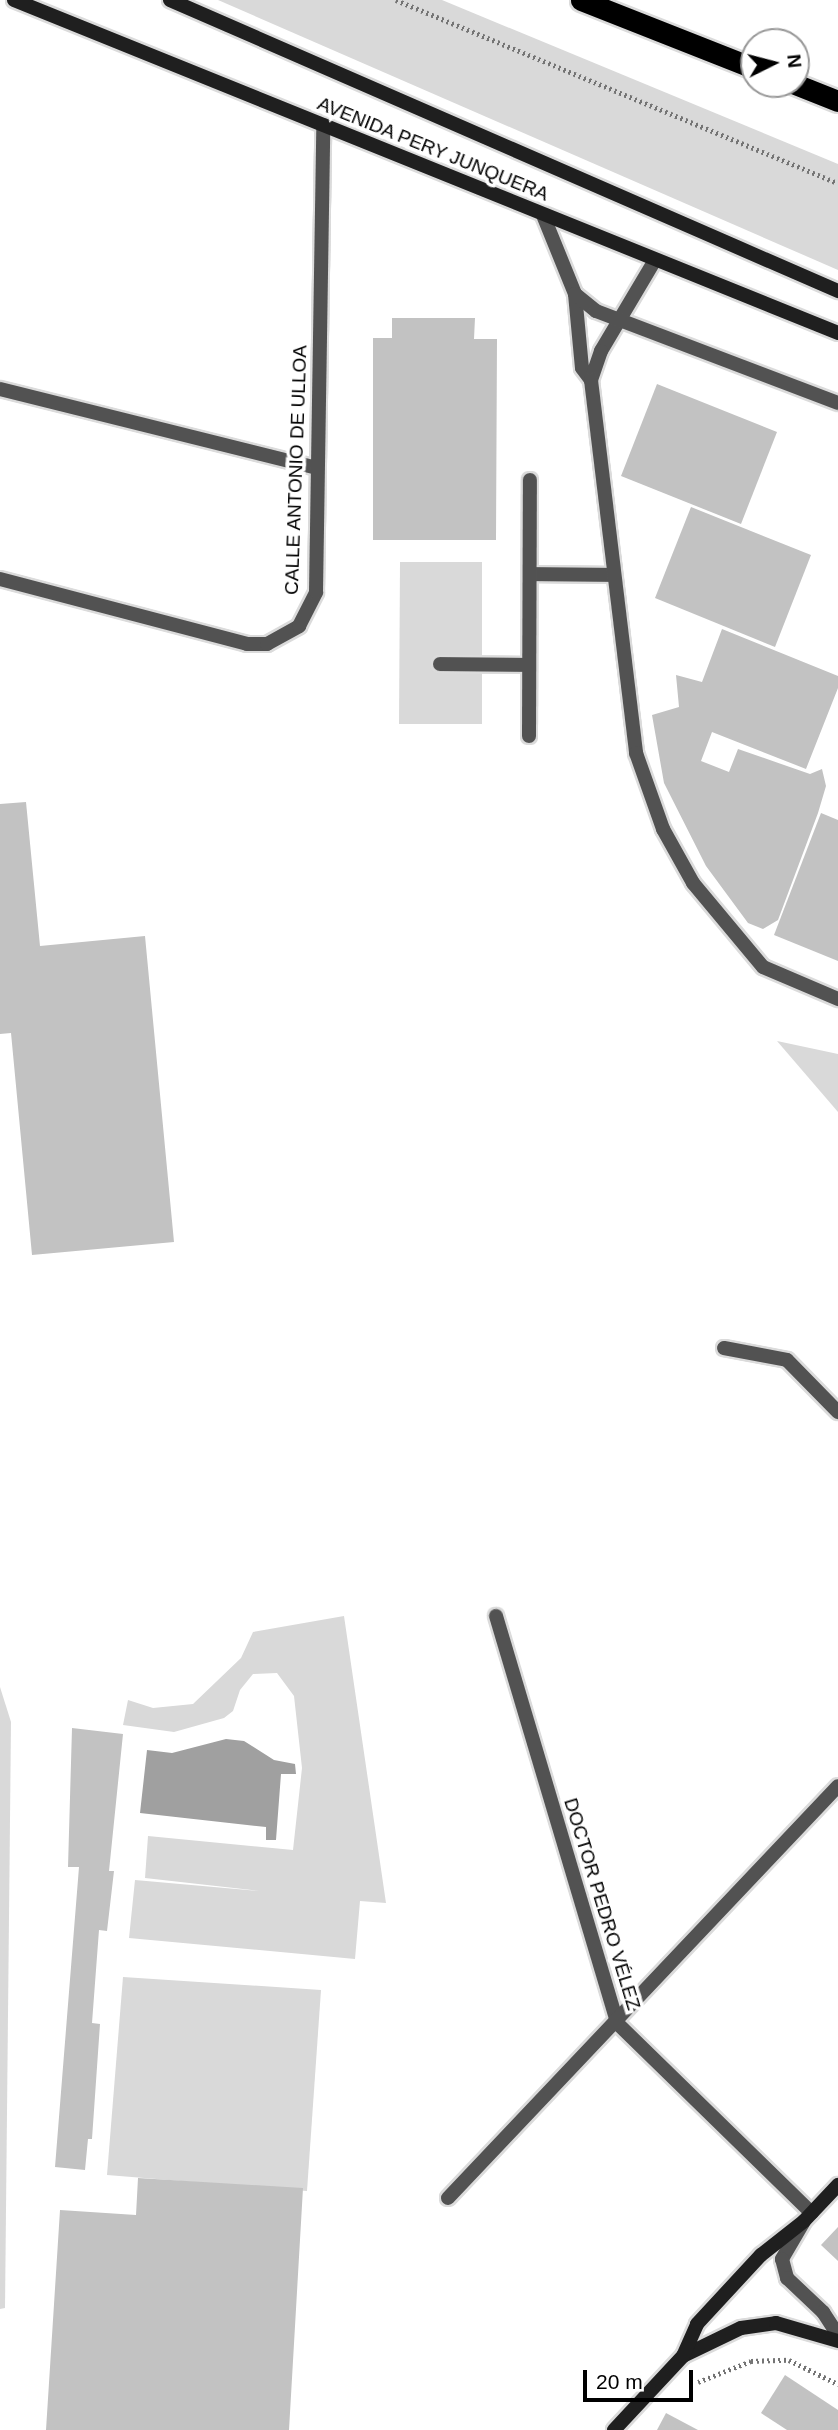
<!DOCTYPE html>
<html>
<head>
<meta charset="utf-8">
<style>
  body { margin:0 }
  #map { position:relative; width:838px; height:2430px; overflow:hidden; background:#fff; font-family:Arial,sans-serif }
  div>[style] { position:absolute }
  .green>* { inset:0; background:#d9d9d9 }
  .water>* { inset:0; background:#a0a0a0 }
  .building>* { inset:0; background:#c2c2c2 }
  .path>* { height:4.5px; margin-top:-2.25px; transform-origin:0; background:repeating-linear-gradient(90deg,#747474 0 2px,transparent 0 5.5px) }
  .roads { filter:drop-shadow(2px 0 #dbdbdb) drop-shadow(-2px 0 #dbdbdb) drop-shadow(0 2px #dbdbdb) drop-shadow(0 -2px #dbdbdb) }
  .lane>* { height:14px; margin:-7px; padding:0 7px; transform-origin:7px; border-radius:7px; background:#525252 }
  .street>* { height:14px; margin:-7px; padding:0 7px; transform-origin:7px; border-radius:7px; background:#525252 }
  .secondary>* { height:14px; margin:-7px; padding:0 7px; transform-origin:7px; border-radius:7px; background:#1f1f1f }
  .highway>* { height:21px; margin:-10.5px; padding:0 10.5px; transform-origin:10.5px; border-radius:10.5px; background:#000 }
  span { translate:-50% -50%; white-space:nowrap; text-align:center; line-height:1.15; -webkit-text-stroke:7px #fff; paint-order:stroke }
  .street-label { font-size:19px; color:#000 }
  .north { position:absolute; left:740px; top:28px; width:70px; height:70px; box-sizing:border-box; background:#fff; border:2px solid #999; border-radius:50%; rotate:84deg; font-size:19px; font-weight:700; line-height:28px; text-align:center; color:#000 }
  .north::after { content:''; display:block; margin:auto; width:24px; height:32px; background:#000; clip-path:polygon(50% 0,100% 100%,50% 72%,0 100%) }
  .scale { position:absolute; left:583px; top:2370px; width:110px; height:32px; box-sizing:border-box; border:4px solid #000; border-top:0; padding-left:9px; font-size:21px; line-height:24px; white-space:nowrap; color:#000; -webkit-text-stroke:5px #fff; paint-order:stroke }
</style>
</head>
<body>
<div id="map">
  <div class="green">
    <div style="clip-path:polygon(218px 0,442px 0,838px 164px,838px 270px)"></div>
    <div style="clip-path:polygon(400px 562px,482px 562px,482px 724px,399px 724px)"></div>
    <div style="clip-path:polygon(777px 1041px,838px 1054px,838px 1112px)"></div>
    <div style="clip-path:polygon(344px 1616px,386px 1903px,360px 1901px,355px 1959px,129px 1938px,135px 1880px,260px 1891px,145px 1878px,148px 1836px,293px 1850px,302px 1768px,294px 1696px,277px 1673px,253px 1674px,240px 1690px,233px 1711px,224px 1718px,174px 1732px,123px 1725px,128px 1700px,153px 1708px,193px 1704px,241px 1658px,253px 1632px)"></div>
    <div style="clip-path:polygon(0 1687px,11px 1722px,5px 2308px,0 2309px)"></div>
    <div style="clip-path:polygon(123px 1977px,321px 1990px,307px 2191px,107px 2175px)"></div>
  </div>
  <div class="water">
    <div style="clip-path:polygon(226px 1739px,244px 1741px,274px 1760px,295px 1764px,296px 1774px,281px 1774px,276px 1840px,266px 1840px,266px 1827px,140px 1813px,147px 1750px,172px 1753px)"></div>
  </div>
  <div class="building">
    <div style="clip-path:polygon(392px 318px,475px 318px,474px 339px,497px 339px,496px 540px,373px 540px,373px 338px,392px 338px)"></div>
    <div style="clip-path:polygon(657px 384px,777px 432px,741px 524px,621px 476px)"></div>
    <div style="clip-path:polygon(691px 507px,811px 555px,775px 647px,655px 598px)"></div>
    <div style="clip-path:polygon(722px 629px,838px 676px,838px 688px,806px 769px,712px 732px,701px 761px,729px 772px,738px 749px,810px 774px,822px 769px,826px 786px,818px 813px,778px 920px,763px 929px,748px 923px,706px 866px,664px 783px,652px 715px,679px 707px,676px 675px,702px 682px)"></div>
    <div style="clip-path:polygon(26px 802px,40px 946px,145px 936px,174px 1242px,32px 1255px,11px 1033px,0 1034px,0 804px)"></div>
    <div style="clip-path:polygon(821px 813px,838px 820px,838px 961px,774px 935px)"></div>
    <div style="clip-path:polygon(72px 1728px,123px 1734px,109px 1871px,114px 1871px,107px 1931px,99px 1930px,92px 2023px,100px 2024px,92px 2139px,88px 2139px,85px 2170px,55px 2167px,79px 1867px,68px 1867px)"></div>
    <div style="clip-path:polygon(138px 2178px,303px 2188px,289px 2430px,46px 2430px,60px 2210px,136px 2215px)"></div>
    <div style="clip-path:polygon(838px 2227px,838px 2261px,821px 2245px)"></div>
    <div style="clip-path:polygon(785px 2375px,838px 2410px,838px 2430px,787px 2430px,761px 2413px)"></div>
    <div style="clip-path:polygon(666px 2413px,698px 2430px,657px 2430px)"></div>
  </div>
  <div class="path">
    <div style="left:396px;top:0;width:478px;rotate:22.5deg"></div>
    <div style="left:698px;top:2382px;width:57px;rotate:-21.6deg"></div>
    <div style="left:751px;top:2361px;width:38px;rotate:-2deg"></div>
    <div style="left:789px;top:2360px;width:55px;rotate:26.1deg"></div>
  </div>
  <div class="roads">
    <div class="lane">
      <div style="left:530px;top:574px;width:84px;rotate:0.7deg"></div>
      <div style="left:440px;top:664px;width:89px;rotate:0.6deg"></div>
      <div style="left:529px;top:736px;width:256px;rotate:-89.8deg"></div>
    </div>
    <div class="street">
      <div style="left:543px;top:215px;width:85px;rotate:67.9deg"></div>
      <div style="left:575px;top:294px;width:74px;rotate:84.6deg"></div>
      <div style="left:582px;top:368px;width:15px;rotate:53deg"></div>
      <div style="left:655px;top:260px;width:106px;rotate:120.7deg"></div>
      <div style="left:601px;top:351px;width:31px;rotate:109deg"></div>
      <div style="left:591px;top:380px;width:376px;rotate:83.1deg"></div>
      <div style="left:636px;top:753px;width:81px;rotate:70.4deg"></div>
      <div style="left:663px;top:829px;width:62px;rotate:60.9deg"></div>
      <div style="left:693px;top:883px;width:109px;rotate:50.2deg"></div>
      <div style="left:763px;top:967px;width:82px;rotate:23.1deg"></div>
      <div style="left:575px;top:294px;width:27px;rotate:39deg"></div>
      <div style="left:596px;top:311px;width:259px;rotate:20.8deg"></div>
      <div style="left:0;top:389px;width:326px;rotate:14deg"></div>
      <div style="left:0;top:579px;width:255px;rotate:14.7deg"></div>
      <div style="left:247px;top:644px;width:20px"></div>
      <div style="left:267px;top:644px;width:37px;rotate:-29deg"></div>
      <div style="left:299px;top:626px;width:38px;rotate:-63deg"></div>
      <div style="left:316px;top:592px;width:467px;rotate:-89.1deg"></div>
      <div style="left:724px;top:1348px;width:64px;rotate:10.8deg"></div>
      <div style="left:787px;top:1360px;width:73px;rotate:45.6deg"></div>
      <div style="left:496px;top:1616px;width:425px;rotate:73.4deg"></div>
      <div style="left:617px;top:2023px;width:272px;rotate:44.3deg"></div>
      <div style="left:448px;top:2198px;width:567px;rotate:-46.57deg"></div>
      <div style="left:803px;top:2223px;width:42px;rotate:120.3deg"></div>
      <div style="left:782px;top:2259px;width:20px;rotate:75deg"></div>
      <div style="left:787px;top:2278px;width:50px;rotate:43.4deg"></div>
      <div style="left:823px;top:2312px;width:27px;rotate:57deg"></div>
    </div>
    <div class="secondary">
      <div style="left:14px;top:0;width:889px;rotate:22deg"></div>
      <div style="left:170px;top:0;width:729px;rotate:23.54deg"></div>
      <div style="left:683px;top:2356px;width:64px;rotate:-25.8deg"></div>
      <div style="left:741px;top:2328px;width:35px;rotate:-8deg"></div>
      <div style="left:776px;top:2323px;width:65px;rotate:16.2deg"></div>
      <div style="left:614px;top:2430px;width:101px;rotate:-47deg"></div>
      <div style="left:683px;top:2356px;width:35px;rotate:-66deg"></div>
      <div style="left:697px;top:2324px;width:94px;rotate:-47.2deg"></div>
      <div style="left:761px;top:2255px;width:55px;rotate:-38.3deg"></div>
      <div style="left:804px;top:2221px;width:50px;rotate:-46.6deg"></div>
    </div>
    <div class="highway">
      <div style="left:581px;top:0;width:186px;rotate:21.5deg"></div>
      <div style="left:795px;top:84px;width:46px;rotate:21.6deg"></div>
    </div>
  </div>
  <div class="street-label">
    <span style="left:433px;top:149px;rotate:22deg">AVENIDA PERY JUNQUERA</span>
    <span style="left:296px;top:470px;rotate:-88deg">CALLE ANTONIO DE ULLOA</span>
    <span style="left:602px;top:1904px;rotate:73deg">DOCTOR PEDRO VÉLEZ</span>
  </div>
  <div class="north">N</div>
  <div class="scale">20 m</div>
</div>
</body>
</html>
